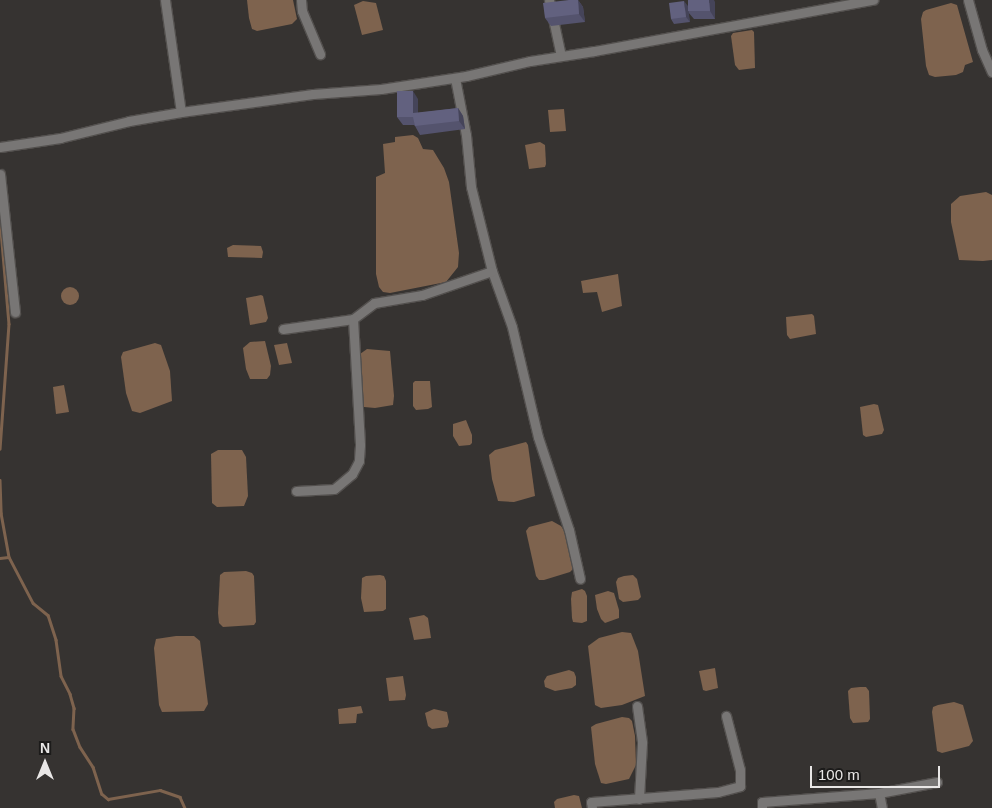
<!DOCTYPE html>
<html>
<head>
<meta charset="utf-8">
<style>
  body { margin:0 }
  #map { position:relative; width:992px; height:808px; overflow:hidden; background:#363331; font-family:Helvetica,sans-serif }
  div>[style] { position:absolute }
  .water>* { inset:0; background:#7e634e }
  .round { border-radius:50% }
  .stream>* { height:2.5px; margin:-1.25px; padding:0 1.25px; transform-origin:1.25px; border-radius:1.25px; background:#7e634e }
  .roads { filter:drop-shadow(1px 0 #53504e) drop-shadow(-1px 0 #53504e) drop-shadow(0 1px #53504e) drop-shadow(0 -1px #53504e) }
  .minor>* { height:9px; margin:-4.5px; padding:0 4.5px; transform-origin:4.5px; border-radius:4.5px; background:#787675 }
  .wall>* { inset:0; background:#54536d }
  .shaded-wall>* { inset:0; background:#454459 }
  .building>* { inset:0; background:#62617f }
  span { translate:-50% -50%; white-space:nowrap; text-align:center; line-height:1.15; -webkit-text-stroke:4px #1c1b1a; paint-order:stroke }
  .north { position:absolute; left:20px; top:738px; width:50px; height:50px; -webkit-text-stroke:4px #1c1b1a; paint-order:stroke; rotate:0deg; font-size:14px; font-weight:700; line-height:20px; text-align:center; color:#e9e7e6 }
  .north::after { content:''; display:block; margin:auto; width:18px; height:22px; background:#e9e7e6; clip-path:polygon(50% 0,100% 100%,50% 72%,0 100%) }
  .scale { position:absolute; left:810px; top:766px; width:130px; height:22px; box-sizing:border-box; border:2px solid #e9e7e6; border-top:0; padding-left:6px; font-size:15px; line-height:18px; white-space:nowrap; color:#e9e7e6; -webkit-text-stroke:4px #1c1b1a; paint-order:stroke }
</style>
</head>
<body>
<div id="map">
  <div class="water">
    <div style="clip-path:polygon(247px 0,293px 0,297px 19px,292px 24px,257px 31px,252px 29px,249px 18px)"></div>
    <div style="clip-path:polygon(363px 1px,376px 3px,383px 30px,362px 35px,354px 5px)"></div>
    <div style="clip-path:polygon(951px 3px,957px 5px,973px 62px,965px 65px,963px 72px,956px 75px,935px 77px,929px 75px,926px 66px,921px 19px,923px 12px,926px 10px)"></div>
    <div style="clip-path:polygon(752px 30px,754px 32px,755px 68px,739px 70px,735px 65px,731px 36px,733px 33px)"></div>
    <div style="clip-path:polygon(564px 109px,566px 131px,550px 132px,548px 110px)"></div>
    <div style="clip-path:polygon(413px 135px,418px 138px,423px 149px,433px 150px,444px 168px,449px 182px,459px 253px,458px 267px,446px 282px,390px 293px,383px 292px,379px 287px,376px 274px,376px 177px,385px 173px,383px 144px,395px 142px,395px 137px)"></div>
    <div style="clip-path:polygon(540px 142px,545px 145px,546px 164px,545px 167px,529px 169px,525px 145px)"></div>
    <div style="clip-path:polygon(986px 192px,992px 195px,992px 260px,983px 261px,959px 260px,951px 222px,951px 204px,960px 196px)"></div>
    <div style="clip-path:polygon(233px 245px,261px 246px,263px 252px,262px 258px,228px 257px,227px 248px)"></div>
    <div style="clip-path:polygon(618px 274px,622px 306px,602px 312px,597px 292px,583px 293px,581px 281px)"></div>
    <div class="round" style="left:61px;top:287px;width:18px;height:18px"></div>
    <div style="clip-path:polygon(261px 295px,263px 296px,268px 318px,266px 322px,250px 325px,246px 298px)"></div>
    <div style="clip-path:polygon(812px 314px,814px 316px,816px 334px,790px 339px,787px 335px,786px 317px)"></div>
    <div style="clip-path:polygon(265px 341px,271px 366px,270px 375px,267px 379px,250px 379px,246px 369px,243px 348px,250px 342px)"></div>
    <div style="clip-path:polygon(155px 343px,161px 345px,170px 371px,172px 401px,140px 413px,132px 411px,126px 393px,121px 357px,123px 352px)"></div>
    <div style="clip-path:polygon(287px 343px,292px 363px,279px 365px,274px 345px)"></div>
    <div style="clip-path:polygon(367px 349px,390px 351px,394px 396px,393px 405px,375px 408px,364px 407px,363px 404px,359px 361px,360px 354px)"></div>
    <div style="clip-path:polygon(415px 381px,430px 381px,432px 407px,428px 409px,416px 410px,413px 406px,413px 383px)"></div>
    <div style="clip-path:polygon(64px 385px,69px 412px,56px 414px,53px 387px)"></div>
    <div style="clip-path:polygon(874px 404px,878px 405px,884px 430px,882px 434px,866px 437px,863px 435px,860px 407px)"></div>
    <div style="clip-path:polygon(466px 420px,472px 435px,472px 443px,470px 445px,459px 446px,453px 436px,453px 424px)"></div>
    <div style="clip-path:polygon(526px 442px,528px 445px,535px 496px,514px 502px,498px 501px,492px 479px,489px 455px,495px 450px)"></div>
    <div style="clip-path:polygon(218px 450px,242px 450px,246px 457px,248px 496px,244px 506px,217px 507px,212px 503px,211px 454px)"></div>
    <div style="clip-path:polygon(552px 521px,561px 526px,565px 532px,572px 559px,572px 570px,570px 572px,544px 580px,539px 580px,536px 576px,526px 531px,529px 527px)"></div>
    <div style="clip-path:polygon(246px 571px,252px 573px,254px 576px,256px 622px,254px 625px,223px 627px,219px 623px,218px 613px,220px 575px,224px 572px)"></div>
    <div style="clip-path:polygon(380px 575px,384px 576px,386px 581px,386px 609px,383px 611px,364px 612px,361px 598px,362px 578px,366px 576px)"></div>
    <div style="clip-path:polygon(633px 575px,637px 579px,641px 597px,638px 600px,623px 602px,619px 599px,616px 582px,618px 578px,624px 576px)"></div>
    <div style="clip-path:polygon(582px 589px,585px 591px,587px 596px,587px 621px,582px 623px,573px 622px,572px 618px,571px 599px,572px 592px)"></div>
    <div style="clip-path:polygon(608px 591px,614px 593px,619px 610px,619px 618px,605px 623px,601px 619px,597px 609px,595px 595px)"></div>
    <div style="clip-path:polygon(424px 615px,428px 618px,431px 638px,414px 640px,409px 618px)"></div>
    <div style="clip-path:polygon(622px 632px,631px 633px,638px 651px,645px 696px,622px 705px,601px 708px,595px 705px,588px 646px,599px 638px)"></div>
    <div style="clip-path:polygon(176px 636px,194px 636px,200px 641px,208px 704px,204px 711px,162px 712px,159px 705px,154px 648px,156px 639px)"></div>
    <div style="clip-path:polygon(715px 668px,718px 688px,706px 691px,703px 690px,699px 671px)"></div>
    <div style="clip-path:polygon(569px 670px,574px 672px,576px 677px,576px 685px,572px 688px,555px 691px,545px 687px,544px 681px,547px 676px)"></div>
    <div style="clip-path:polygon(403px 676px,406px 695px,405px 700px,389px 701px,386px 678px)"></div>
    <div style="clip-path:polygon(860px 687px,866px 687px,869px 691px,870px 719px,868px 722px,853px 723px,850px 718px,848px 691px,851px 688px)"></div>
    <div style="clip-path:polygon(954px 702px,963px 705px,973px 741px,969px 746px,942px 753px,937px 751px,932px 712px,933px 707px,938px 705px)"></div>
    <div style="clip-path:polygon(361px 706px,363px 713px,357px 714px,356px 723px,339px 724px,338px 709px)"></div>
    <div style="clip-path:polygon(434px 709px,447px 712px,449px 722px,447px 727px,432px 729px,428px 726px,425px 713px)"></div>
    <div style="clip-path:polygon(622px 717px,629px 718px,632px 721px,635px 736px,636px 765px,629px 779px,606px 784px,601px 783px,595px 764px,591px 727px,596px 724px)"></div>
    <div style="clip-path:polygon(574px 795px,579px 796px,582px 808px,555px 808px,554px 802px,557px 799px)"></div>
  </div>
  <div class="stream">
    <div style="left:0;top:219px;width:105px;rotate:85.1deg"></div>
    <div style="left:9px;top:324px;width:125px;rotate:94.1deg"></div>
    <div style="left:0;top:480px;width:33px;rotate:88deg"></div>
    <div style="left:1px;top:513px;width:45px;rotate:79.7deg"></div>
    <div style="left:9px;top:557px;width:52px;rotate:62.4deg"></div>
    <div style="left:33px;top:603px;width:19px;rotate:39deg"></div>
    <div style="left:48px;top:615px;width:26px;rotate:72deg"></div>
    <div style="left:56px;top:640px;width:36px;rotate:82deg"></div>
    <div style="left:61px;top:676px;width:20px;rotate:63deg"></div>
    <div style="left:70px;top:694px;width:15px;rotate:74deg"></div>
    <div style="left:74px;top:708px;width:21px;rotate:93deg"></div>
    <div style="left:73px;top:729px;width:19px;rotate:69deg"></div>
    <div style="left:80px;top:747px;width:24px;rotate:57deg"></div>
    <div style="left:93px;top:767px;width:28px;rotate:72deg"></div>
    <div style="left:102px;top:794px;width:8px;rotate:40deg"></div>
    <div style="left:108px;top:799px;width:53px;rotate:-9.8deg"></div>
    <div style="left:160px;top:790px;width:21px;rotate:19deg"></div>
    <div style="left:180px;top:797px;width:12px;rotate:66deg"></div>
    <div style="left:0;top:558px;width:8px;rotate:-7deg"></div>
  </div>
  <div class="roads">
    <div class="minor">
      <div style="left:165px;top:0;width:113px;rotate:81.9deg"></div>
      <div style="left:301px;top:0;width:11px;rotate:85deg"></div>
      <div style="left:302px;top:11px;width:47px;rotate:67.3deg"></div>
      <div style="left:549px;top:0;width:57px;rotate:77.9deg"></div>
      <div style="left:968px;top:0;width:52px;rotate:74.4deg"></div>
      <div style="left:982px;top:50px;width:24px;rotate:66deg"></div>
      <div style="left:455px;top:78px;width:58px;rotate:79.1deg"></div>
      <div style="left:466px;top:135px;width:52px;rotate:84.5deg"></div>
      <div style="left:471px;top:187px;width:87px;rotate:76deg"></div>
      <div style="left:492px;top:271px;width:59px;rotate:70.3deg"></div>
      <div style="left:512px;top:327px;width:113px;rotate:76.7deg"></div>
      <div style="left:538px;top:437px;width:98px;rotate:71.6deg"></div>
      <div style="left:569px;top:530px;width:50px;rotate:77.3deg"></div>
      <div style="left:0;top:147px;width:61px;rotate:-8.5deg"></div>
      <div style="left:60px;top:138px;width:71px;rotate:-13.8deg"></div>
      <div style="left:129px;top:121px;width:53px;rotate:-9.8deg"></div>
      <div style="left:181px;top:112px;width:133px;rotate:-7.8deg"></div>
      <div style="left:313px;top:94px;width:68px;rotate:-4.2deg"></div>
      <div style="left:381px;top:89px;width:86px;rotate:-8.7deg"></div>
      <div style="left:466px;top:76px;width:66px;rotate:-13.2deg"></div>
      <div style="left:530px;top:61px;width:65px;rotate:-8.9deg"></div>
      <div style="left:594px;top:51px;width:284px;rotate:-10.4deg"></div>
      <div style="left:0;top:174px;width:139px;rotate:83.8deg"></div>
      <div style="left:353px;top:319px;width:26px;rotate:-37deg"></div>
      <div style="left:374px;top:303px;width:49px;rotate:-9.5deg"></div>
      <div style="left:422px;top:295px;width:74px;rotate:-18.9deg"></div>
      <div style="left:283px;top:329px;width:71px;rotate:-8.1deg"></div>
      <div style="left:353px;top:319px;width:126px;rotate:86.8deg"></div>
      <div style="left:360px;top:445px;width:16px;rotate:94deg"></div>
      <div style="left:359px;top:461px;width:15px;rotate:118deg"></div>
      <div style="left:352px;top:474px;width:23px;rotate:140deg"></div>
      <div style="left:334px;top:489px;width:38px;rotate:177deg"></div>
      <div style="left:637px;top:706px;width:37px;rotate:82deg"></div>
      <div style="left:642px;top:743px;width:56px;rotate:93.1deg"></div>
      <div style="left:879px;top:793px;width:15px;rotate:79deg"></div>
      <div style="left:592px;top:808px;width:6px;rotate:-99deg"></div>
      <div style="left:591px;top:802px;width:127px;rotate:-4.5deg"></div>
      <div style="left:718px;top:792px;width:23px;rotate:-15deg"></div>
      <div style="left:740px;top:786px;width:16px;rotate:-90deg"></div>
      <div style="left:740px;top:770px;width:56px;rotate:-104.5deg"></div>
      <div style="left:762px;top:808px;width:6px;rotate:-90deg"></div>
      <div style="left:762px;top:802px;width:117px;rotate:-4.4deg"></div>
      <div style="left:879px;top:793px;width:59px;rotate:-10.7deg"></div>
    </div>
  </div>
  <div class="wall">
    <div style="clip-path:polygon(569px 0,578px 0,583px 7px,585px 22px,551px 26px,545px 18px)"></div>
    <div style="clip-path:polygon(715px 2px,715px 19px,694px 19px,688px 12px,690px 22px,674px 24px,671px 19px,688px 6px)"></div>
    <div style="clip-path:polygon(418px 99px,418px 113px,458px 108px,463px 116px,465px 129px,420px 135px,415px 126px,414px 125px,403px 125px,397px 117px)"></div>
  </div>
  <div class="shaded-wall">
    <div style="clip-path:polygon(578px 0,583px 7px,585px 22px,579px 14px)"></div>
    <div style="clip-path:polygon(709px 0,714px 0,715px 2px,715px 19px,710px 11px)"></div>
    <div style="clip-path:polygon(684px 1px,688px 6px,690px 22px,686px 17px)"></div>
    <div style="clip-path:polygon(413px 91px,418px 99px,418px 121px,413px 113px)"></div>
    <div style="clip-path:polygon(458px 108px,463px 116px,465px 129px,459px 121px)"></div>
  </div>
  <div class="building">
    <div style="clip-path:polygon(569px 0,578px 0,579px 14px,545px 18px,543px 3px)"></div>
    <div style="clip-path:polygon(688px 0,709px 0,710px 11px,688px 11px)"></div>
    <div style="clip-path:polygon(684px 1px,686px 17px,671px 19px,669px 3px)"></div>
    <div style="clip-path:polygon(397px 91px,413px 91px,413px 113px,458px 108px,459px 121px,415px 126px,413px 117px,397px 117px)"></div>
  </div>
  <div class="north">N</div>
  <div class="scale">100 m</div>
</div>
</body>
</html>
